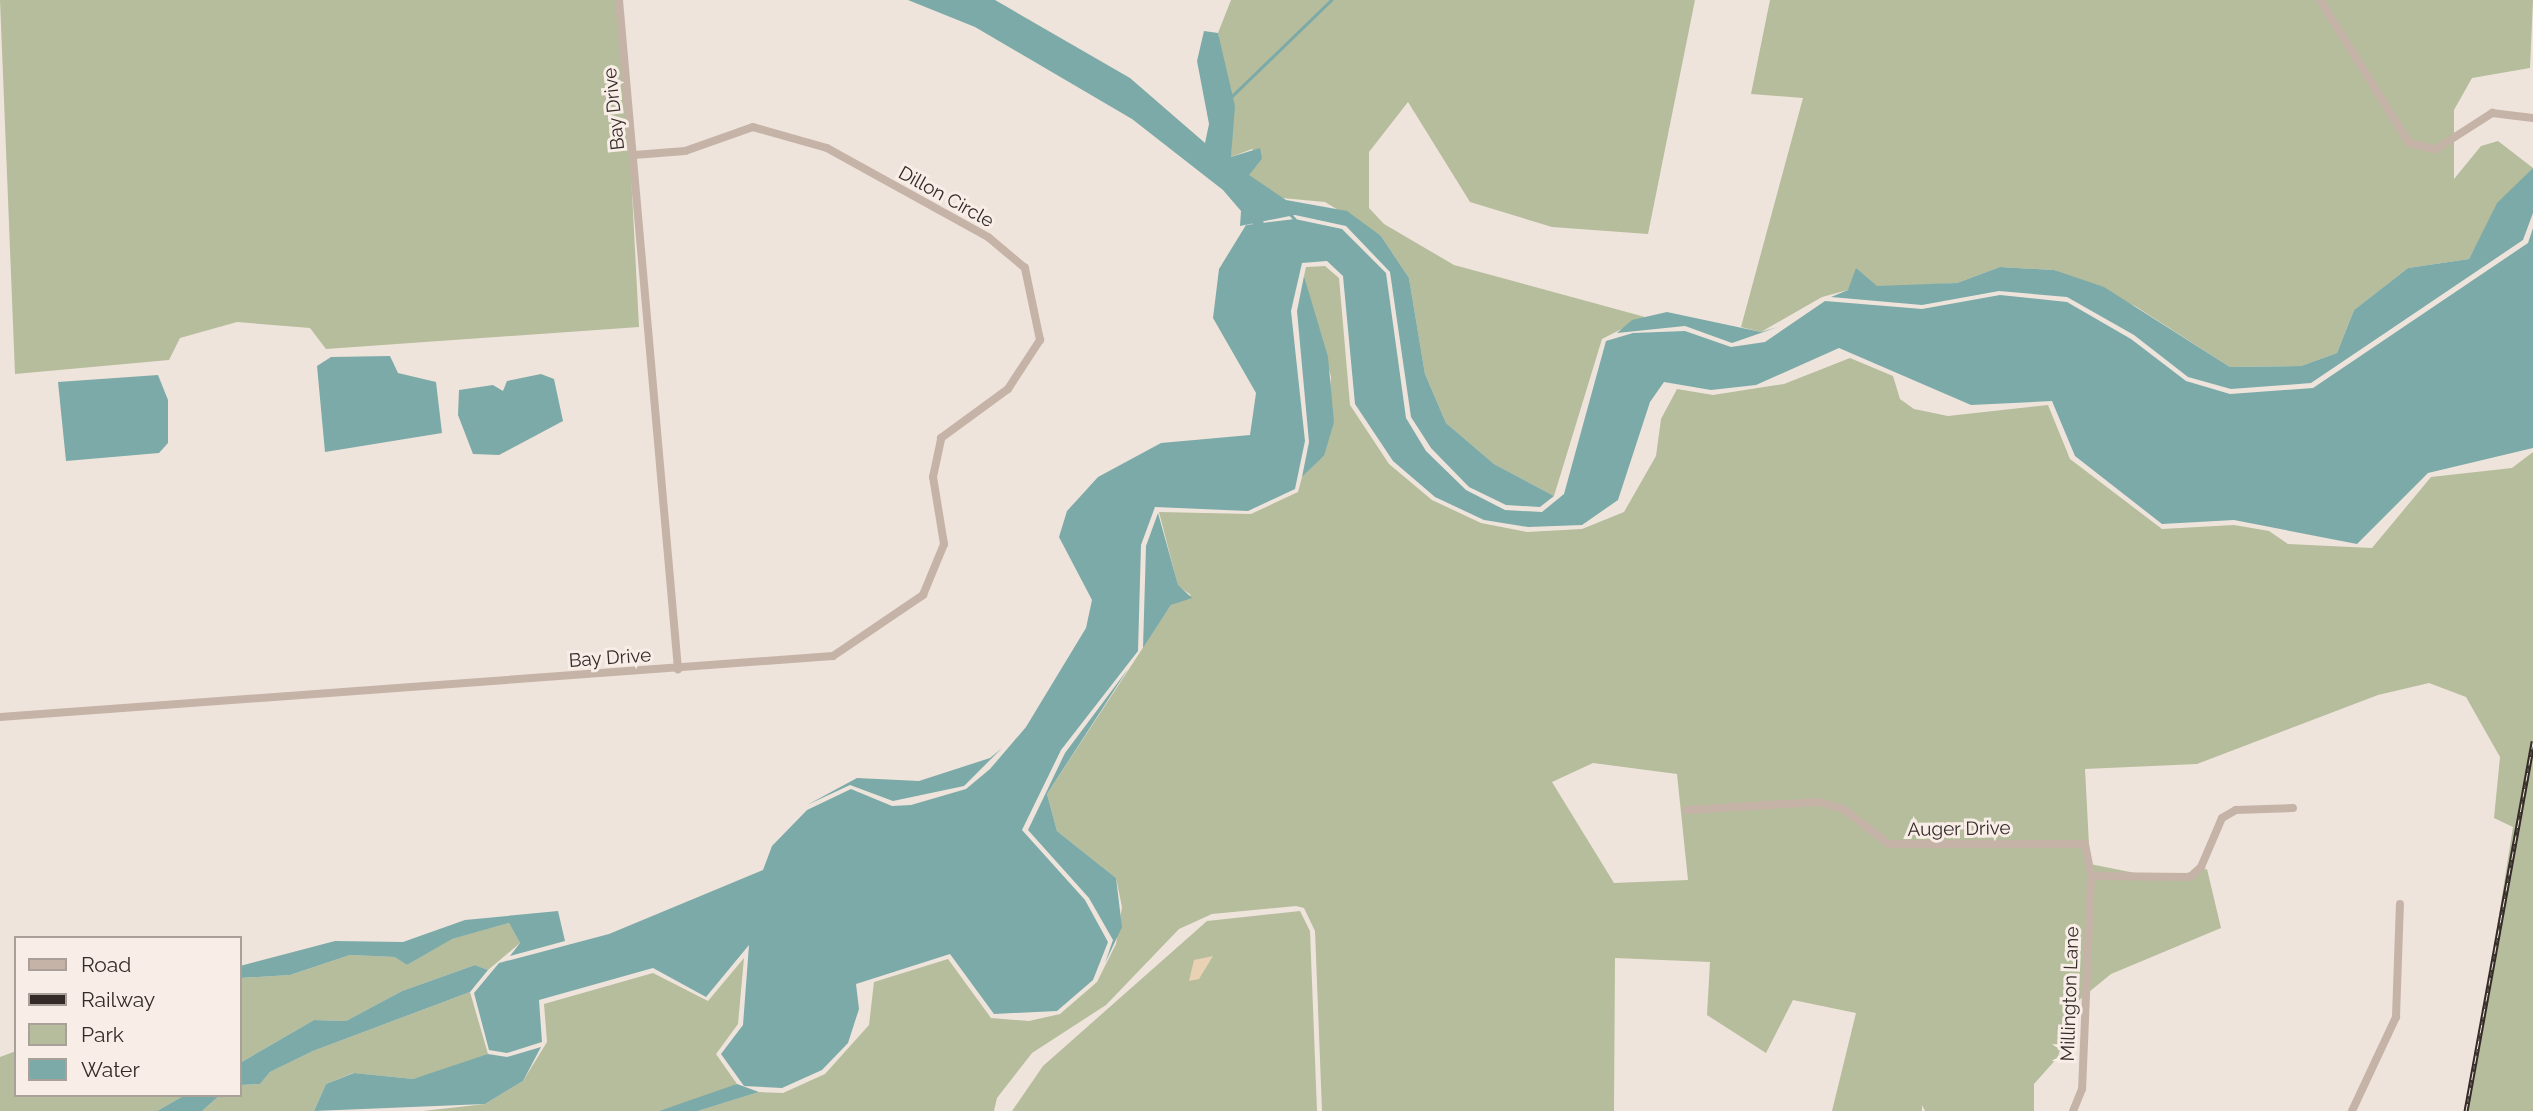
<!DOCTYPE html>
<html>
<head>
<meta charset="utf-8">
<style>
  body { margin:0 }
  #map { position:relative; width:2533px; height:1111px; overflow:hidden; background:#efe4db; font-family:Raleway,sans-serif }
  div>[style] { position:absolute }
  .green>* { inset:0; background:#b5bd9c }
  .sand>* { inset:0; background:#e9d1b4 }
  .water>* { inset:0; background:#7caaa8 }
  .stream>* { height:2.5px; margin:-1.25px; padding:0 1.25px; transform-origin:1.25px; border-radius:1.25px; background:#7caaa8 }
  .canal>* { height:10px; margin:-5px; padding:0 5px; transform-origin:5px; border-radius:5px; background:#7caaa8 }
  .minor>* { height:8px; margin:-4px; padding:0 4px; transform-origin:4px; border-radius:4px; background:#c6b3a8 }
  .rail>* { height:5px; margin-top:-2.5px; transform-origin:0; background:repeating-linear-gradient(90deg,#f8eee7 0 8px,#342a27 0 16px); box-sizing:border-box; border-block:2px solid #342a27 }
  span { translate:-50% -50%; white-space:nowrap; text-align:center; line-height:1.15; -webkit-text-stroke:6px #f8eee7; paint-order:stroke }
  .street-label { font-size:19px; color:#342a27 }
  .legend { position:absolute; left:14px; top:936px; width:228px; height:161px; box-sizing:border-box; background:#f8eee7; border:2px solid #aaa09a; margin:0; padding:9px 12px; list-style:none; font-size:21px; color:#342a27 }
  .legend li { display:flex; align-items:center; gap:14px; height:35px }
  .legend b { width:35px; border:2px solid #aaa09a }
</style>
</head>
<body>
<div id="map">
  <div class="green">
    <div style="clip-path:polygon(0 0,622px 0,639px 327px,326px 349px,310px 328px,237px 322px,180px 338px,169px 360px,15px 374px)"></div>
    <div style="clip-path:polygon(1231px 0,1695px 0,1648px 234px,1552px 227px,1470px 202px,1408px 102px,1369px 152px,1369px 208px,1384px 224px,1454px 265px,1645px 317px,1602px 339px,1554px 496px,1494px 464px,1446px 423px,1425px 374px,1409px 278px,1381px 236px,1325px 202px,1282px 198px,1248px 175px,1262px 159px,1252px 149px,1231px 157px,1233px 97px,1224px 78px,1218px 33px)"></div>
    <div style="clip-path:polygon(1770px 0,2533px 0,2530px 68px,2472px 78px,2454px 110px,2454px 179px,2481px 146px,2498px 141px,2533px 168px,2491px 217px,2469px 259px,2408px 268px,2354px 310px,2337px 353px,2301px 366px,2230px 367px,2135px 306px,2054px 270px,2000px 267px,1957px 283px,1848px 290px,1822px 297px,1761px 332px,1741px 327px,1803px 98px,1751px 94px)"></div>
    <div style="clip-path:polygon(evenodd,1325px 266px,1339px 278px,1350px 405px,1389px 464px,1432px 500px,1481px 523px,1527px 532px,1582px 529px,1624px 512px,1656px 456px,1661px 419px,1677px 389px,1713px 395px,1784px 384px,1850px 358px,1893px 376px,1900px 399px,1914px 409px,1948px 416px,2048px 405px,2070px 459px,2162px 529px,2234px 525px,2269px 531px,2288px 544px,2372px 548px,2431px 477px,2512px 468px,2533px 452px,2533px 1111px,2468px 1111px,2513px 827px,2494px 818px,2500px 757px,2466px 697px,2429px 683px,2378px 695px,2197px 764px,2085px 769px,2090px 864px,2160px 878px,2207px 869px,2221px 928px,2111px 974px,2073px 1005px,2058px 1057px,2034px 1084px,2034px 1111px,1925px 1111px,1922px 1105px,1922px 1111px,1832px 1111px,1856px 1013px,1793px 1000px,1766px 1053px,1707px 1015px,1710px 962px,1615px 958px,1614px 1111px,1322px 1111px,1315px 931px,1304px 908px,1296px 906px,1212px 914px,1179px 929px,1106px 1005px,1032px 1053px,997px 1098px,994px 1111px,698px 1111px,759px 1092px,783px 1093px,825px 1074px,869px 1025px,874px 982px,948px 959px,991px 1018px,1029px 1021px,1060px 1014px,1097px 982px,1116px 944px,1122px 907px,1116px 878px,1057px 831px,1047px 794px,1171px 605px,1191px 595px,1178px 586px,1159px 512px,1251px 514px,1298px 492px,1302px 477px,1324px 456px,1331px 377px,1304px 276px,1306px 267px,1325px 266px,1593px 763px,1677px 774px,1688px 880px,1614px 883px,1552px 782px,1593px 763px)"></div>
    <div style="clip-path:polygon(1300px 911px,1310px 931px,1317px 1111px,1012px 1111px,1043px 1066px,1207px 921px)"></div>
    <div style="clip-path:polygon(509px 923px,520px 943px,488px 970px,475px 965px,402px 991px,346px 1021px,314px 1020px,240px 1063px,240px 978px,290px 975px,350px 955px,396px 957px,407px 965px,451px 939px)"></div>
    <div style="clip-path:polygon(744px 958px,738px 1024px,716px 1054px,737px 1084px,727px 1090px,659px 1111px,423px 1111px,485px 1104px,523px 1081px,547px 1042px,544px 1004px,653px 973px,708px 1001px)"></div>
    <div style="clip-path:polygon(470px 992px,488px 1054px,481px 1060px,413px 1079px,353px 1073px,326px 1084px,314px 1111px,202px 1111px,220px 1095px,240px 1095px,240px 1085px,260px 1084px,270px 1072px,313px 1051px)"></div>
    <div style="clip-path:polygon(16px 1051px,16px 1095px,185px 1095px,157px 1111px,0 1111px,0 1057px)"></div>
  </div>
  <div class="sand">
    <div style="clip-path:polygon(1213px 956px,1199px 979px,1189px 981px,1194px 960px)"></div>
  </div>
  <div class="water">
    <div style="clip-path:polygon(908px 0,995px 0,1130px 78px,1205px 143px,1209px 124px,1197px 61px,1204px 31px,1218px 33px,1235px 106px,1231px 157px,1260px 148px,1262px 159px,1249px 175px,1286px 200px,1347px 211px,1381px 236px,1409px 278px,1425px 374px,1446px 423px,1494px 464px,1554px 496px,1540px 507px,1506px 505px,1469px 487px,1431px 448px,1411px 417px,1390px 272px,1346px 226px,1295px 215px,1240px 226px,1241px 211px,1223px 190px,1132px 119px,975px 27px)"></div>
    <div style="clip-path:polygon(2533px 168px,2533px 213px,2523px 240px,2311px 383px,2231px 389px,2188px 377px,2134px 335px,2067px 297px,1999px 291px,1922px 305px,1831px 297px,1848px 290px,1856px 268px,1877px 286px,1957px 283px,2000px 267px,2054px 270px,2104px 287px,2230px 367px,2301px 366px,2337px 353px,2354px 310px,2408px 268px,2469px 259px,2497px 203px)"></div>
    <div style="clip-path:polygon(1295px 219px,1342px 229px,1386px 273px,1406px 418px,1426px 451px,1466px 490px,1505px 510px,1542px 512px,1564px 494px,1606px 341px,1633px 333px,1685px 331px,1731px 347px,1765px 342px,1825px 301px,1922px 309px,2000px 295px,2067px 302px,2131px 339px,2186px 381px,2230px 394px,2313px 388px,2528px 243px,2533px 228px,2533px 448px,2428px 473px,2357px 544px,2234px 520px,2162px 524px,2075px 456px,2052px 401px,1971px 405px,1839px 348px,1756px 385px,1711px 390px,1664px 382px,1650px 402px,1618px 500px,1582px 525px,1528px 527px,1484px 520px,1435px 497px,1393px 461px,1355px 404px,1343px 276px,1327px 261px,1302px 263px,1291px 311px,1305px 441px,1295px 489px,1248px 511px,1155px 507px,1141px 545px,1138px 651px,1061px 750px,1022px 830px,1085px 900px,1108px 942px,1093px 980px,1057px 1011px,994px 1014px,950px 954px,856px 984px,859px 1009px,848px 1043px,822px 1070px,782px 1088px,744px 1086px,721px 1054px,743px 1025px,749px 945px,706px 997px,653px 968px,539px 1000px,542px 1042px,507px 1053px,489px 1050px,474px 993px,499px 963px,609px 934px,763px 870px,772px 846px,807px 810px,851px 789px,892px 806px,911px 805px,966px 789px,990px 769px,1026px 727px,1086px 628px,1092px 600px,1059px 537px,1067px 511px,1098px 477px,1161px 443px,1250px 435px,1256px 393px,1213px 318px,1219px 269px,1246px 225px)"></div>
    <div style="clip-path:polygon(1304px 276px,1328px 357px,1334px 422px,1324px 456px,1302px 477px,1309px 442px,1297px 311px)"></div>
    <div style="clip-path:polygon(1667px 312px,1761px 332px,1778px 327px,1732px 343px,1685px 326px,1617px 333px,1632px 320px)"></div>
    <div style="clip-path:polygon(390px 356px,398px 373px,436px 382px,442px 433px,325px 452px,317px 366px,331px 357px)"></div>
    <div style="clip-path:polygon(541px 374px,554px 379px,563px 421px,499px 455px,473px 454px,458px 415px,459px 390px,493px 385px,503px 391px,507px 381px)"></div>
    <div style="clip-path:polygon(158px 375px,168px 400px,168px 443px,159px 453px,66px 461px,58px 382px)"></div>
    <div style="clip-path:polygon(1158px 513px,1178px 585px,1192px 598px,1171px 605px,1143px 648px,1146px 546px)"></div>
    <div style="clip-path:polygon(1128px 669px,1047px 794px,1057px 831px,1116px 878px,1122px 927px,1105px 963px,1113px 940px,1089px 898px,1028px 830px,1065px 753px)"></div>
    <div style="clip-path:polygon(1002px 748px,964px 786px,893px 801px,850px 785px,807px 805px,857px 778px,919px 781px,990px 758px)"></div>
    <div style="clip-path:polygon(558px 911px,565px 941px,510px 956px,520px 943px,509px 923px,452px 939px,407px 965px,395px 957px,350px 955px,290px 975px,240px 978px,240px 966px,335px 941px,403px 942px,465px 920px)"></div>
    <div style="clip-path:polygon(475px 965px,488px 970px,470px 992px,313px 1051px,270px 1072px,260px 1084px,240px 1085px,240px 1063px,314px 1020px,346px 1021px,402px 991px)"></div>
    <div style="clip-path:polygon(541px 1047px,523px 1081px,485px 1104px,314px 1111px,326px 1084px,354px 1073px,413px 1079px,488px 1054px,507px 1057px)"></div>
    <div style="clip-path:polygon(737px 1084px,759px 1092px,698px 1111px,659px 1111px)"></div>
    <div style="clip-path:polygon(185px 1095px,220px 1095px,202px 1111px,157px 1111px)"></div>
  </div>
  <div class="stream">
    <div style="left:1230px;top:98px;width:141px;rotate:-44.1deg"></div>
    <div style="left:1289px;top:213px;width:8px;rotate:45deg"></div>
  </div>
  <div class="canal">
    <div style="left:1248px;top:209px;width:19px;rotate:54deg"></div>
  </div>
  <div class="minor">
    <div style="left:619px;top:0;width:672px;rotate:84.96deg"></div>
    <div style="left:2320px;top:0;width:168px;rotate:58.1deg"></div>
    <div style="left:2409px;top:143px;width:28px;rotate:13deg"></div>
    <div style="left:2436px;top:149px;width:67px;rotate:-32.7deg"></div>
    <div style="left:2492px;top:113px;width:41px;rotate:7deg"></div>
    <div style="left:0;top:717px;width:835px;rotate:-4.19deg"></div>
    <div style="left:833px;top:656px;width:109px;rotate:-34.1deg"></div>
    <div style="left:923px;top:595px;width:55px;rotate:-67.6deg"></div>
    <div style="left:944px;top:544px;width:68px;rotate:-99.3deg"></div>
    <div style="left:933px;top:477px;width:40px;rotate:-78deg"></div>
    <div style="left:941px;top:438px;width:83px;rotate:-36.2deg"></div>
    <div style="left:1008px;top:389px;width:59px;rotate:-56.9deg"></div>
    <div style="left:1040px;top:340px;width:74px;rotate:-101.8deg"></div>
    <div style="left:1025px;top:268px;width:48px;rotate:-140deg"></div>
    <div style="left:988px;top:237px;width:184px;rotate:-151.1deg"></div>
    <div style="left:827px;top:148px;width:77px;rotate:-164.2deg"></div>
    <div style="left:753px;top:127px;width:72px;rotate:160.6deg"></div>
    <div style="left:685px;top:151px;width:51px;rotate:175.5deg"></div>
    <div style="left:1687px;top:810px;width:132px;rotate:-3.5deg"></div>
    <div style="left:1819px;top:802px;width:25px;rotate:16deg"></div>
    <div style="left:1843px;top:809px;width:58px;rotate:37.3deg"></div>
    <div style="left:1889px;top:844px;width:196px"></div>
    <div style="left:2085px;top:844px;width:33px;rotate:79deg"></div>
    <div style="left:2091px;top:876px;width:213px;rotate:92.4deg"></div>
    <div style="left:2082px;top:1089px;width:24px;rotate:112deg"></div>
    <div style="left:2091px;top:876px;width:99px;rotate:0.6deg"></div>
    <div style="left:2190px;top:877px;width:15px;rotate:-42deg"></div>
    <div style="left:2201px;top:867px;width:53px;rotate:-66.8deg"></div>
    <div style="left:2222px;top:818px;width:16px;rotate:-30deg"></div>
    <div style="left:2236px;top:810px;width:57px;rotate:-2deg"></div>
    <div style="left:2352px;top:1111px;width:104px;rotate:-64.9deg"></div>
    <div style="left:2396px;top:1017px;width:113px;rotate:-88deg"></div>
  </div>
  <div class="rail">
    <div style="left:2466px;top:1111px;width:376px;rotate:-79.7deg"></div>
  </div>
  <div class="street-label">
    <span style="left:614px;top:109px;rotate:-96deg">Bay Drive</span>
    <span style="left:946px;top:197px;rotate:29deg">Dillon Circle</span>
    <span style="left:610px;top:658px;rotate:-4deg">Bay Drive</span>
    <span style="left:1959px;top:829px;rotate:-1deg">Auger Drive</span>
    <span style="left:2070px;top:994px;rotate:-88deg">Millington Lane</span>
  </div>
  <ul class="legend">
  <li><b style="height:9px;background:#c6b3a8"></b>Road</li>
  <li><b style="height:9px;background:#342a27"></b>Railway</li>
  <li><b style="height:19px;background:#b5bd9c"></b>Park</li>
  <li><b style="height:19px;background:#7caaa8"></b>Water</li>
  </ul>
</div>
</body>
</html>
